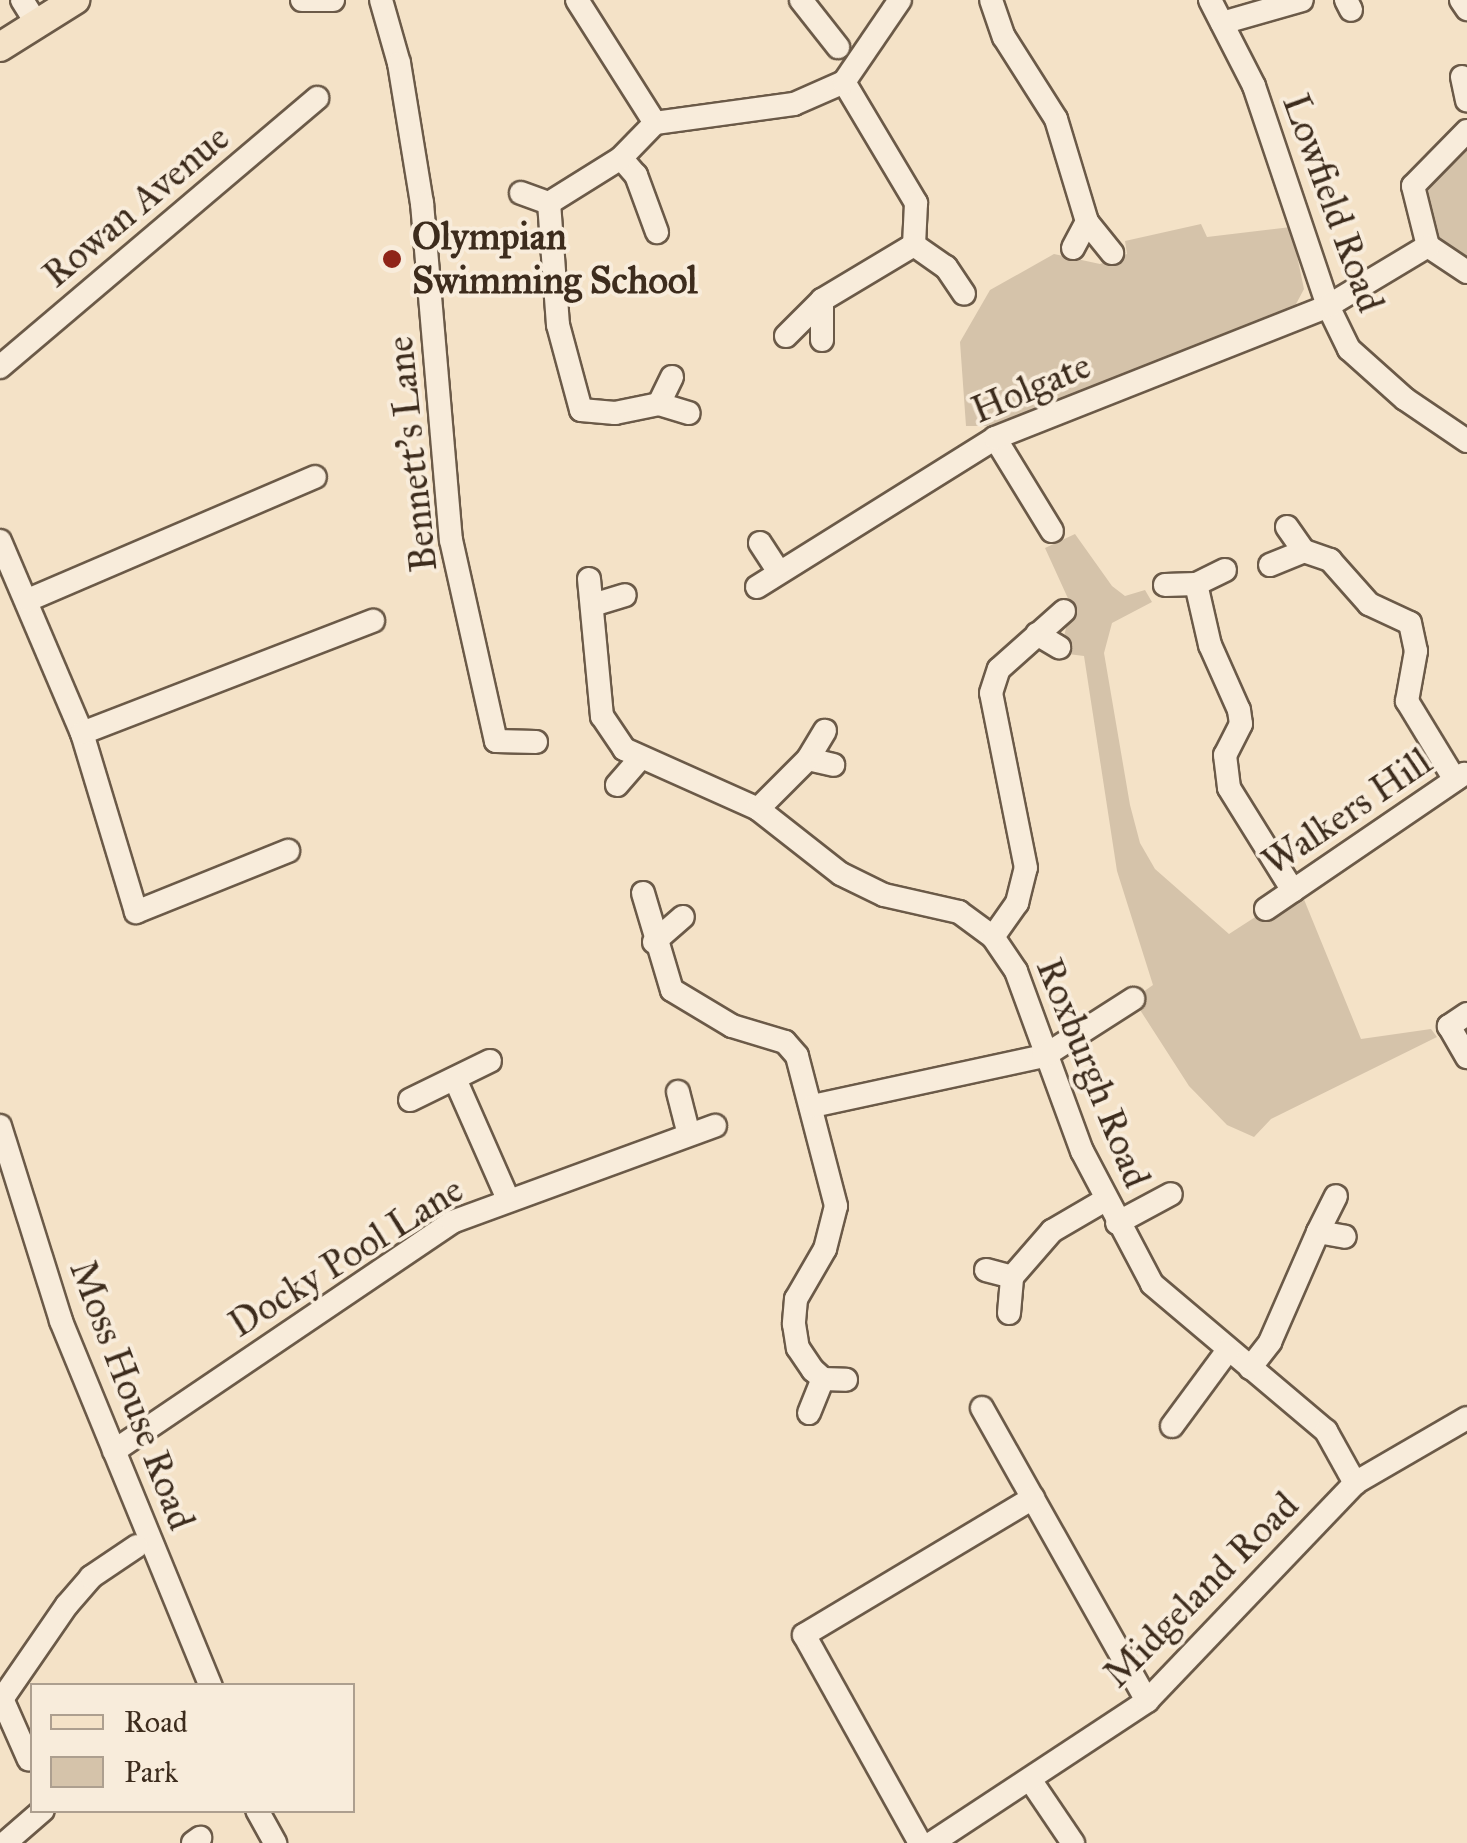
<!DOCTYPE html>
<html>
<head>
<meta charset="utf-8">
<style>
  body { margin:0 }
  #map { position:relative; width:1467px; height:1843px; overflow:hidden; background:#f4e2c7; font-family:"IM FELL Great Primer",serif }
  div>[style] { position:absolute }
  .green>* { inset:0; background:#d5c3aa }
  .roads { filter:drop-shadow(2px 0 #6b5a48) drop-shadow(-2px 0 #6b5a48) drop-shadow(0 2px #6b5a48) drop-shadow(0 -2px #6b5a48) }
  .minor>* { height:22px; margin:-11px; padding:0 11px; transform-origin:11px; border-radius:11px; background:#f8ecdb }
  .major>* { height:28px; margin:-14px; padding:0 14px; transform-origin:14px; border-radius:14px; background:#f4e2c7 }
  .dots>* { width:28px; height:28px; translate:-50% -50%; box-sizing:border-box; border:5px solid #f8ecdb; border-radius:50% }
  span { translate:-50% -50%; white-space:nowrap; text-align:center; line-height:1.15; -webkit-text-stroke:8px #f8ecdb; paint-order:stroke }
  .street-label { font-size:38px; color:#3d2c1d }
  .poi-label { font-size:38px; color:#3d2c1d; font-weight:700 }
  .left { translate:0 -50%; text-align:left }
  .legend { position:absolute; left:30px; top:1683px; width:325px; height:130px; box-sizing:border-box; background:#f8ecdb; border:2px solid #ad9f8f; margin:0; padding:12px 18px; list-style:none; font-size:30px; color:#3d2c1d }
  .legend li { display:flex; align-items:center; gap:20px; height:50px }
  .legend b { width:50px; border:2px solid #ad9f8f }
</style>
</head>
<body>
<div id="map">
  <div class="green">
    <div style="clip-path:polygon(1467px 146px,1467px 263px,1434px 238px,1422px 184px)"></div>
    <div style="clip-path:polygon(1201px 224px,1207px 237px,1291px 227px,1304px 289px,1295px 306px,999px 426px,966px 426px,960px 342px,990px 290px,1054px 254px,1100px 264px,1127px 254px,1125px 241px)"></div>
    <div style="clip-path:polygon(1075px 534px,1112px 586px,1125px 596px,1145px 590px,1152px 602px,1112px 623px,1104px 653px,1130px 805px,1140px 843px,1155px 869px,1229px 934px,1263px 912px,1269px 922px,1303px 897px,1361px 1039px,1431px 1029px,1437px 1037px,1271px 1119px,1254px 1137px,1227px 1125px,1189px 1086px,1133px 999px,1153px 985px,1117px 871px,1084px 656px,1068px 654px,1064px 637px,1071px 605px,1045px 548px)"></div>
  </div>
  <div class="roads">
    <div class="minor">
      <div style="left:22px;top:0;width:28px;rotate:58deg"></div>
      <div style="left:302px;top:0;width:31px"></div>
      <div style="left:381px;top:0;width:66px;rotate:74.1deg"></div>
      <div style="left:399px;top:63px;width:142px;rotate:80.7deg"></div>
      <div style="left:422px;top:203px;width:338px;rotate:85.1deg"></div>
      <div style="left:451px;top:540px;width:206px;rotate:77.4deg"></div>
      <div style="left:496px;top:741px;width:40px;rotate:1.4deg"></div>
      <div style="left:577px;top:0;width:146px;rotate:57.6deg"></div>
      <div style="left:801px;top:0;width:60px;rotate:51.8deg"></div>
      <div style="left:991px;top:0;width:39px;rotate:71deg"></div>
      <div style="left:1004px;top:37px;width:97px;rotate:57.6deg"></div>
      <div style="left:1056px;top:119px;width:108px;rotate:73.2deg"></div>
      <div style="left:1087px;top:222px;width:40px;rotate:51deg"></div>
      <div style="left:1210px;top:0;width:97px;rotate:62.9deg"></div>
      <div style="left:1254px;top:86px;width:232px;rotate:71.4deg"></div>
      <div style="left:1328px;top:306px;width:48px;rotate:64deg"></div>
      <div style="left:1349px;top:349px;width:75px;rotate:41.8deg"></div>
      <div style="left:1405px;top:399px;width:75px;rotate:34.1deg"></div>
      <div style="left:1346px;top:0;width:11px;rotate:63deg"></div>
      <div style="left:1461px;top:0;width:11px;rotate:56deg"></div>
      <div style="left:1222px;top:23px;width:83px;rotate:-16deg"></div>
      <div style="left:1462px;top:77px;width:24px;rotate:78deg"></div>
      <div style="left:844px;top:82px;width:141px;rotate:59.2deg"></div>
      <div style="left:916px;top:203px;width:42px;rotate:92.7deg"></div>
      <div style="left:914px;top:245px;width:39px;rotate:35deg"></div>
      <div style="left:946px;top:267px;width:32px;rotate:56deg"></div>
      <div style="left:1467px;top:131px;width:77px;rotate:134.5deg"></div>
      <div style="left:1413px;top:186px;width:62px;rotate:76deg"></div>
      <div style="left:1428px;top:246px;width:47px;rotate:33.7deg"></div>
      <div style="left:621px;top:158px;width:23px;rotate:49deg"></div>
      <div style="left:636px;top:175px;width:61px;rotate:69.8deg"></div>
      <div style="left:521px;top:193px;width:30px;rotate:20deg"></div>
      <div style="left:1073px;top:248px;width:30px;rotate:-62deg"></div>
      <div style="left:786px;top:336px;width:51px;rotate:-45deg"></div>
      <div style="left:822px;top:340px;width:40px;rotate:-90deg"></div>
      <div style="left:822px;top:300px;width:107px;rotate:-30.9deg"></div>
      <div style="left:0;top:367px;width:416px;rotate:-40.3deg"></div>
      <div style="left:672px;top:377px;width:30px;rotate:116deg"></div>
      <div style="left:659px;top:404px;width:45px;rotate:168.4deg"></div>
      <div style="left:615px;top:413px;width:34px;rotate:-175deg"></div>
      <div style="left:581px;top:410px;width:88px;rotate:-105.1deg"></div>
      <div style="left:558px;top:325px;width:122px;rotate:-94.2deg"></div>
      <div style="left:549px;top:203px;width:85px;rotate:-32deg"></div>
      <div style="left:621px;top:158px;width:49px;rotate:-45.8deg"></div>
      <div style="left:655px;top:123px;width:140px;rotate:-7.8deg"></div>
      <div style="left:794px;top:104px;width:55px;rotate:-23.7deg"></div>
      <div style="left:844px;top:82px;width:99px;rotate:-55.7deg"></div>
      <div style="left:659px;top:404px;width:31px;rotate:17deg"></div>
      <div style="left:995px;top:438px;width:109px;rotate:58.5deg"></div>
      <div style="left:1287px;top:527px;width:29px;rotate:55deg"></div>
      <div style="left:1304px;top:551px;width:28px;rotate:19deg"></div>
      <div style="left:1330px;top:560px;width:59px;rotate:48.4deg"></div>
      <div style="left:1369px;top:604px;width:45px;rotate:24.9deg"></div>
      <div style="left:1410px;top:623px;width:29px;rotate:78deg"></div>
      <div style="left:1416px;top:651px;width:51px;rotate:100.2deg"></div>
      <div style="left:1407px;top:701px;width:92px;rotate:58.7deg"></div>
      <div style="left:0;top:541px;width:209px;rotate:66.9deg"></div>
      <div style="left:82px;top:733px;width:187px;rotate:73.2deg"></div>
      <div style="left:136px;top:912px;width:164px;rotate:-21.9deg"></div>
      <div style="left:760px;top:543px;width:35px;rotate:57deg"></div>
      <div style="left:1270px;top:565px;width:37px;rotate:-22deg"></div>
      <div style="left:1225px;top:570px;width:32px;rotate:154deg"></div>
      <div style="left:1196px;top:584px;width:63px;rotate:77.1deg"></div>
      <div style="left:1210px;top:645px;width:71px;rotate:66deg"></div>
      <div style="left:1239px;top:710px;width:14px;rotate:82deg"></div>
      <div style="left:1241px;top:724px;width:35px;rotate:117deg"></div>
      <div style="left:1225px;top:755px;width:33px;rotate:83deg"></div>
      <div style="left:1229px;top:788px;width:121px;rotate:58.1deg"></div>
      <div style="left:589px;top:579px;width:138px;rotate:84.6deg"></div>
      <div style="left:602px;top:716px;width:40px;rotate:56deg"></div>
      <div style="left:624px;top:749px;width:147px;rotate:24.1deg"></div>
      <div style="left:758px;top:809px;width:105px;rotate:38.1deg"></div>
      <div style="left:841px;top:874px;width:48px;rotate:26deg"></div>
      <div style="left:884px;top:895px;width:77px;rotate:12.8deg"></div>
      <div style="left:959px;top:912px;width:42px;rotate:36.3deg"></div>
      <div style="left:993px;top:937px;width:41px;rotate:55.9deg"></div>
      <div style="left:1016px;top:971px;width:192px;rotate:69.9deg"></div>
      <div style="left:1082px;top:1151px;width:150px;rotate:62.2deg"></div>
      <div style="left:1152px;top:1284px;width:228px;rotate:40.2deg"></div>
      <div style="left:1326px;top:1431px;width:60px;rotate:60.9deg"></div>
      <div style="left:1165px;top:585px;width:31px;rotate:-2deg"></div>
      <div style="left:757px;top:587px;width:281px;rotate:-32deg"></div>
      <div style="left:995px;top:438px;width:358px;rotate:-21.6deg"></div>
      <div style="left:1328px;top:306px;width:117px;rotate:-31deg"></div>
      <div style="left:28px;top:600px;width:312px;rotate:-23.2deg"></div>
      <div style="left:596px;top:604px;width:30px;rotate:-17deg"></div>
      <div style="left:1037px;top:634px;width:26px;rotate:31deg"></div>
      <div style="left:82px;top:733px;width:312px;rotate:-21.1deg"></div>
      <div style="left:808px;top:759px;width:26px;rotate:13deg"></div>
      <div style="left:617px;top:785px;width:33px;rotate:-49deg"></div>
      <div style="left:758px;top:809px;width:71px;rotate:-45deg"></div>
      <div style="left:808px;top:759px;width:33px;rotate:-59deg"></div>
      <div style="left:643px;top:893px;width:101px;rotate:73.4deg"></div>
      <div style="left:672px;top:990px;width:70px;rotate:31deg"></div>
      <div style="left:732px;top:1026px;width:55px;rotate:16.8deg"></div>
      <div style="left:785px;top:1042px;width:18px;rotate:49deg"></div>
      <div style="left:797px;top:1056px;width:155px;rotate:75.4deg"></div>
      <div style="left:836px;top:1206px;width:44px;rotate:104.3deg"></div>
      <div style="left:825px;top:1249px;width:58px;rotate:120.1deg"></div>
      <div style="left:796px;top:1299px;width:25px;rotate:95deg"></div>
      <div style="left:794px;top:1324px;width:24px;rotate:81deg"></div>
      <div style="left:798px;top:1348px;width:27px;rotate:56deg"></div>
      <div style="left:813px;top:1370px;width:13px;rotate:42deg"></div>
      <div style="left:823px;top:1379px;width:23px;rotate:2deg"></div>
      <div style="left:1266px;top:909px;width:240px;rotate:-34.3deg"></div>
      <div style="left:993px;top:937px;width:42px;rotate:-54.8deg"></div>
      <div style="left:1017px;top:903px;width:36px;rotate:-76deg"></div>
      <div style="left:1026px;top:868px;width:178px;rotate:-101.3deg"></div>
      <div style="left:991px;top:693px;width:25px;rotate:-72deg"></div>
      <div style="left:999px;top:669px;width:87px;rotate:-41.7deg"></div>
      <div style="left:654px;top:942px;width:38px;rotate:-41deg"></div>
      <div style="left:1467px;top:1014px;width:22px;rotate:146deg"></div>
      <div style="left:1449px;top:1026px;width:36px;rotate:60deg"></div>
      <div style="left:455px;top:1079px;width:131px;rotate:66.2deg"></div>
      <div style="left:678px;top:1092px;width:40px;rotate:75.6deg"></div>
      <div style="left:410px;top:1100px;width:89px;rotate:-26deg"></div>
      <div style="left:813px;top:1106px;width:236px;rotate:-12.2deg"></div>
      <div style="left:1044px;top:1056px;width:106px;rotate:-32.6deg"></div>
      <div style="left:0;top:1126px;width:204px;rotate:72.6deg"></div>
      <div style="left:61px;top:1321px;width:395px;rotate:67.7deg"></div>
      <div style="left:1117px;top:1223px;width:61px;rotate:-28.2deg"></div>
      <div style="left:1318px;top:1232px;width:40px;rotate:-63.4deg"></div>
      <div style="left:986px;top:1270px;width:27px;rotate:15deg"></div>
      <div style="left:1012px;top:1277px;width:61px;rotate:-49deg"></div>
      <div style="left:1052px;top:1231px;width:61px;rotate:-30.3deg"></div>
      <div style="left:1009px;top:1313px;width:36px;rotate:-85deg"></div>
      <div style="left:1250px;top:1368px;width:33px;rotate:-52deg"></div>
      <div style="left:1270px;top:1342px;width:120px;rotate:-66.4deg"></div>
      <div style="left:1318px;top:1232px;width:27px;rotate:10deg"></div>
      <div style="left:982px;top:1408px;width:336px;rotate:60.6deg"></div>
      <div style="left:809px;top:1413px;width:37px;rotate:-68deg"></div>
      <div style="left:1172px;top:1426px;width:94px;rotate:-53.6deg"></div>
      <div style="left:114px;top:1451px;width:408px;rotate:-34.1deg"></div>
      <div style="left:452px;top:1222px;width:280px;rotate:-20.1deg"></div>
      <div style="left:3px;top:1701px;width:64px;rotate:66.2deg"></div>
      <div style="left:0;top:1702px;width:118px;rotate:-55.4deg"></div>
      <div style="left:67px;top:1605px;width:37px;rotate:-49deg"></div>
      <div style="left:91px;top:1577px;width:55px;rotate:-34deg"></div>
      <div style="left:1031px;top:1781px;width:75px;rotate:55.9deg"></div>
      <div style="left:257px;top:1810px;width:38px;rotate:61deg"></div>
      <div style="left:5px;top:1843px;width:50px;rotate:-41deg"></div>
      <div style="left:193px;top:1843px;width:9px;rotate:-36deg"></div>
      <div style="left:920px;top:1843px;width:238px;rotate:-119.1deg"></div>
      <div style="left:804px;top:1635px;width:267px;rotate:-30.9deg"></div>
      <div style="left:932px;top:1843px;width:258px;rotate:-33.4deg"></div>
      <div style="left:1147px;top:1701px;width:301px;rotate:-46.3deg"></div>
      <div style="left:1355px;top:1483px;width:129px;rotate:-30.1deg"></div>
    </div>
    <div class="major">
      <div style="left:0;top:47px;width:89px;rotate:-32.1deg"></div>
    </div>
  </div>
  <div class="dots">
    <div style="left:392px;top:259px;background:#8f2418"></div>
  </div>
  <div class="street-label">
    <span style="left:1333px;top:203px;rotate:70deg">Lowfield Road</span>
    <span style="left:136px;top:206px;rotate:-40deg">Rowan Avenue</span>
    <span style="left:1031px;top:388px;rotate:-23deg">Holgate</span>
    <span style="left:412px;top:454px;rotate:-96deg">Bennett's Lane</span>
    <span style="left:1347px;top:812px;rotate:-34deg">Walkers Hill</span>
    <span style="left:1093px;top:1073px;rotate:68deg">Roxburgh Road</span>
    <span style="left:346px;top:1257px;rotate:-32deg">Docky Pool Lane</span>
    <span style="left:132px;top:1395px;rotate:69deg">Moss House Road</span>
    <span style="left:1201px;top:1590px;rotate:-45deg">Midgeland Road</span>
  </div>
  <div class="poi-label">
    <span class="left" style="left:412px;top:259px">Olympian<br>Swimming School</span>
  </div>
  <ul class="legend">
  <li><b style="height:12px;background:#f4e2c7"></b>Road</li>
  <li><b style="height:28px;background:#d5c3aa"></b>Park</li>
  </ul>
</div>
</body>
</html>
